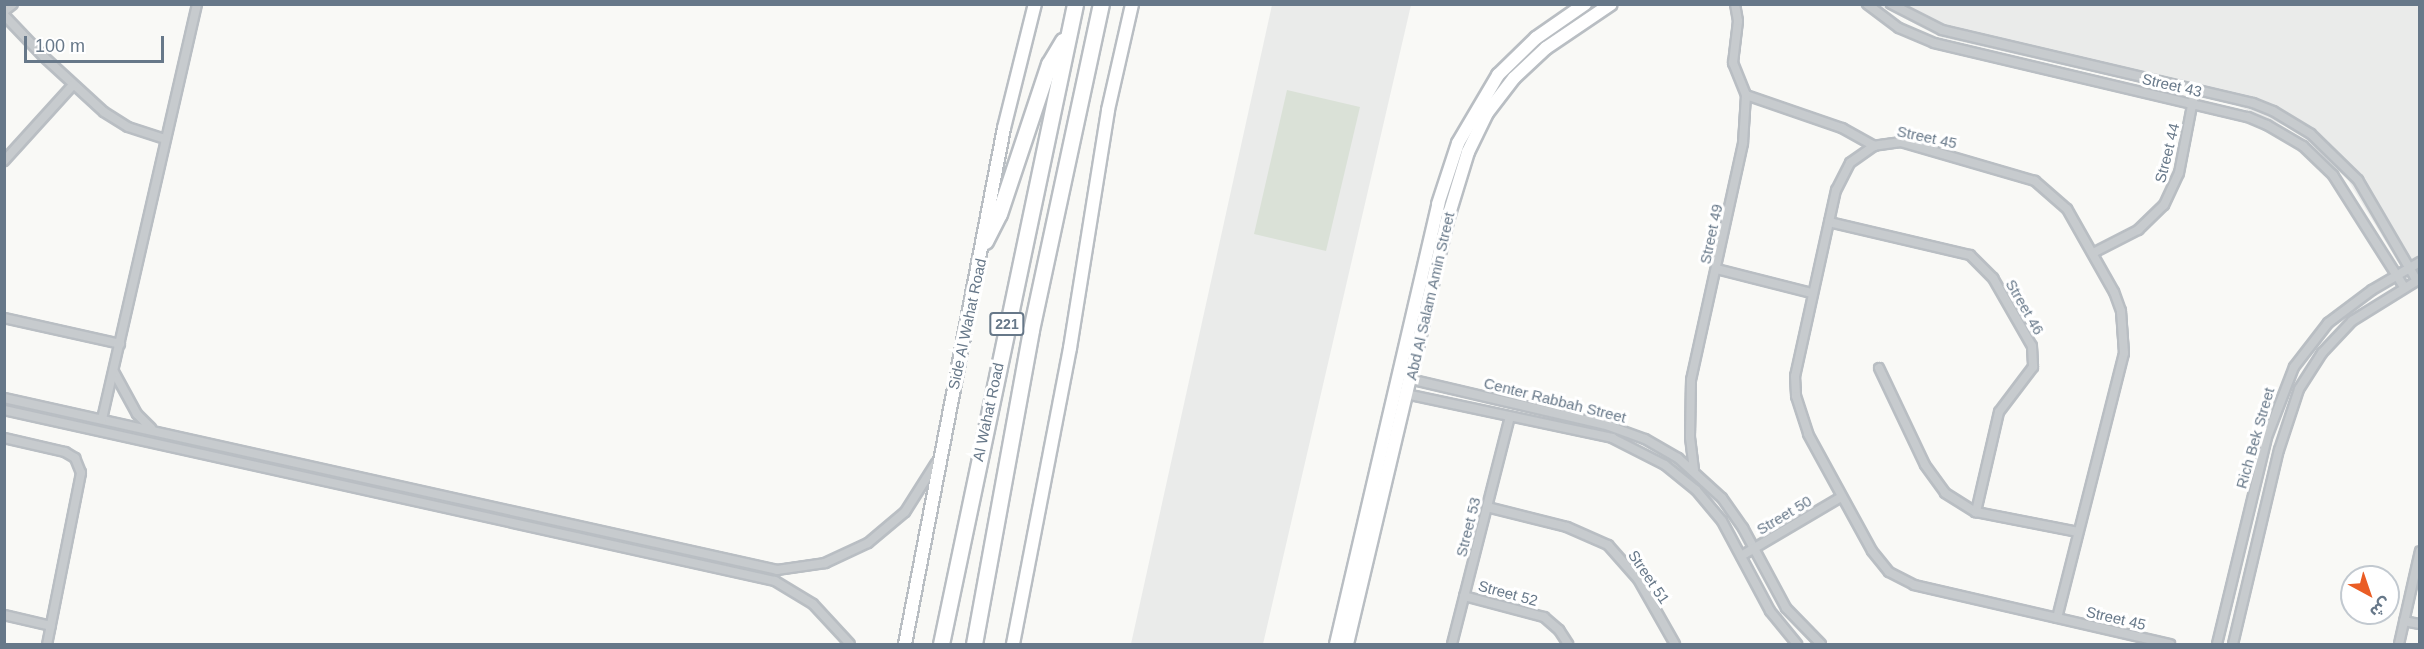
<!DOCTYPE html>
<html>
<head>
<meta charset="utf-8">
<style>
  body { margin:0 }
  #map { position:relative; width:2424px; height:649px; overflow:hidden; background:#f9f9f6; font-family:Helvetica,"Noto Sans Arabic",sans-serif }
  div>[style] { position:absolute }
  .built>* { inset:0; background:#eaebea }
  .green>* { inset:0; background:#dae1d7 }
  .roads { filter:drop-shadow(2px 0 #b9bec3) drop-shadow(-2px 0 #b9bec3) drop-shadow(0 2px #b9bec3) drop-shadow(0 -2px #b9bec3) }
  .street>* { height:8px; margin:-4px; padding:0 4px; transform-origin:4px; border-radius:4px; background:#c7cbce }
  .secondary>* { height:12px; margin:-6px; padding:0 6px; transform-origin:6px; border-radius:6px; background:#fff }
  .highway>* { height:15px; margin:-7.5px; padding:0 7.5px; transform-origin:7.5px; border-radius:7.5px; background:#fff }
  span { translate:-50% -50%; white-space:nowrap; text-align:center; line-height:1.15; -webkit-text-stroke:6px #fff; paint-order:stroke }
  .shield-label span { padding:2px 4px; background:#fff; border:2px solid; border-radius:4px; -webkit-text-stroke-width:0 }
  .shield-label { font-size:14px; color:#677889; font-weight:700 }
  .street-label { font-size:15px; color:#677889 }
  .frame { position:absolute; inset:0; border:6px solid #677889; pointer-events:none }
  .north { position:absolute; left:2340px; top:565px; width:60px; height:60px; box-sizing:border-box; background:#fff; border:2px solid #c2c9d0; border-radius:50%; rotate:140deg; font-size:16px; font-weight:700; line-height:24px; text-align:center; color:#677889 }
  .north::after { content:''; display:block; margin:auto; width:21px; height:27px; background:#ea5d25; clip-path:polygon(50% 0,100% 100%,50% 72%,0 100%) }
  .scale { position:absolute; left:24px; top:36px; width:140px; height:27px; box-sizing:border-box; border:3px solid #677889; border-top:0; padding-left:8px; font-size:18px; line-height:21px; white-space:nowrap; color:#677889; -webkit-text-stroke:4px #fff; paint-order:stroke }
</style>
</head>
<body>
<div id="map">
  <div class="built">
    <div style="clip-path:polygon(1272px 5px,1411px 5px,1263px 644px,1131px 644px)"></div>
    <div style="clip-path:polygon(1879px 5px,2419px 5px,2419px 271px,2407px 277px,2348px 180px,2308px 141px,2285px 126px,2233px 104px,1940px 37px)"></div>
  </div>
  <div class="green">
    <div style="clip-path:polygon(1287px 90px,1360px 107px,1326px 251px,1254px 234px)"></div>
  </div>
  <div class="roads">
    <div class="street">
      <div style="left:1867px;top:4px;width:40px;rotate:37deg"></div>
      <div style="left:1899px;top:28px;width:38px;rotate:23deg"></div>
      <div style="left:1934px;top:43px;width:323px;rotate:13.3deg"></div>
      <div style="left:2248px;top:117px;width:21px;rotate:23deg"></div>
      <div style="left:2267px;top:125px;width:42px;rotate:30.3deg"></div>
      <div style="left:2303px;top:146px;width:42px;rotate:44deg"></div>
      <div style="left:2333px;top:175px;width:133px;rotate:57.6deg"></div>
      <div style="left:1891px;top:4px;width:57px;rotate:27deg"></div>
      <div style="left:1942px;top:30px;width:319px;rotate:13.2deg"></div>
      <div style="left:2253px;top:103px;width:22px;rotate:22deg"></div>
      <div style="left:2273px;top:111px;width:44px;rotate:31.2deg"></div>
      <div style="left:2311px;top:134px;width:66px;rotate:44.4deg"></div>
      <div style="left:2358px;top:180px;width:117px;rotate:59.7deg"></div>
      <div style="left:4px;top:11px;width:11px;rotate:-38deg"></div>
      <div style="left:4px;top:15px;width:58px;rotate:46.4deg"></div>
      <div style="left:44px;top:57px;width:81px;rotate:42.5deg"></div>
      <div style="left:104px;top:112px;width:28px;rotate:32deg"></div>
      <div style="left:128px;top:127px;width:38px;rotate:18deg"></div>
      <div style="left:1746px;top:95px;width:102px;rotate:19deg"></div>
      <div style="left:1842px;top:128px;width:37px;rotate:29deg"></div>
      <div style="left:4px;top:161px;width:103px;rotate:-47.8deg"></div>
      <div style="left:1829px;top:222px;width:145px;rotate:13.2deg"></div>
      <div style="left:1970px;top:255px;width:33px;rotate:45deg"></div>
      <div style="left:1993px;top:278px;width:78px;rotate:60.2deg"></div>
      <div style="left:2032px;top:346px;width:21px;rotate:87deg"></div>
      <div style="left:2033px;top:367px;width:56px;rotate:127.1deg"></div>
      <div style="left:1999px;top:412px;width:103px;rotate:103deg"></div>
      <div style="left:2093px;top:253px;width:51px;rotate:-27.1deg"></div>
      <div style="left:2138px;top:230px;width:36px;rotate:-44deg"></div>
      <div style="left:2164px;top:205px;width:35px;rotate:-65deg"></div>
      <div style="left:2179px;top:173px;width:85px;rotate:-79.1deg"></div>
      <div style="left:1717px;top:269px;width:97px;rotate:14.3deg"></div>
      <div style="left:4px;top:318px;width:119px;rotate:12.6deg"></div>
      <div style="left:1879px;top:368px;width:107px;rotate:64.6deg"></div>
      <div style="left:1925px;top:465px;width:34px;rotate:54deg"></div>
      <div style="left:1945px;top:493px;width:36px;rotate:32deg"></div>
      <div style="left:1976px;top:512px;width:104px;rotate:11.1deg"></div>
      <div style="left:114px;top:372px;width:48px;rotate:61.3deg"></div>
      <div style="left:137px;top:414px;width:20px;rotate:45deg"></div>
      <div style="left:1405px;top:378px;width:210px;rotate:13.2deg"></div>
      <div style="left:1609px;top:426px;width:38px;rotate:20deg"></div>
      <div style="left:1645px;top:439px;width:38px;rotate:30deg"></div>
      <div style="left:1678px;top:458px;width:59px;rotate:42.3deg"></div>
      <div style="left:1722px;top:498px;width:37px;rotate:55deg"></div>
      <div style="left:1743px;top:528px;width:91px;rotate:61.7deg"></div>
      <div style="left:1786px;top:608px;width:50px;rotate:45.8deg"></div>
      <div style="left:1401px;top:393px;width:216px;rotate:12deg"></div>
      <div style="left:1612px;top:438px;width:59px;rotate:27deg"></div>
      <div style="left:1665px;top:465px;width:40px;rotate:39deg"></div>
      <div style="left:1696px;top:490px;width:40px;rotate:50deg"></div>
      <div style="left:1722px;top:521px;width:102px;rotate:61.9deg"></div>
      <div style="left:1770px;top:611px;width:43px;rotate:50.7deg"></div>
      <div style="left:4px;top:398px;width:792px;rotate:12.54deg"></div>
      <div style="left:777px;top:570px;width:49px;rotate:-8.3deg"></div>
      <div style="left:825px;top:563px;width:47px;rotate:-24.9deg"></div>
      <div style="left:868px;top:543px;width:48px;rotate:-40deg"></div>
      <div style="left:905px;top:512px;width:58px;rotate:-57.7deg"></div>
      <div style="left:4px;top:410px;width:790px;rotate:12.51deg"></div>
      <div style="left:775px;top:581px;width:44px;rotate:31.2deg"></div>
      <div style="left:813px;top:604px;width:54px;rotate:47.2deg"></div>
      <div style="left:102px;top:419px;width:426px;rotate:-77.1deg"></div>
      <div style="left:4px;top:438px;width:63px;rotate:12.9deg"></div>
      <div style="left:65px;top:452px;width:12px;rotate:31deg"></div>
      <div style="left:75px;top:458px;width:16px;rotate:68deg"></div>
      <div style="left:81px;top:473px;width:174px;rotate:101.2deg"></div>
      <div style="left:1694px;top:470px;width:33px;rotate:-97deg"></div>
      <div style="left:1690px;top:437px;width:57px;rotate:-89deg"></div>
      <div style="left:1691px;top:380px;width:243px;rotate:-77.6deg"></div>
      <div style="left:1743px;top:143px;width:48px;rotate:-86.4deg"></div>
      <div style="left:1746px;top:95px;width:35px;rotate:-112deg"></div>
      <div style="left:1733px;top:63px;width:42px;rotate:-83.2deg"></div>
      <div style="left:1738px;top:21px;width:17px;rotate:-100deg"></div>
      <div style="left:1487px;top:507px;width:82px;rotate:14deg"></div>
      <div style="left:1567px;top:527px;width:45px;rotate:23.7deg"></div>
      <div style="left:1608px;top:545px;width:45px;rotate:48.6deg"></div>
      <div style="left:1638px;top:579px;width:75px;rotate:60.4deg"></div>
      <div style="left:1741px;top:556px;width:116px;rotate:-30.5deg"></div>
      <div style="left:1464px;top:596px;width:83px;rotate:14.7deg"></div>
      <div style="left:1544px;top:617px;width:20px;rotate:41deg"></div>
      <div style="left:1559px;top:630px;width:17px;rotate:57deg"></div>
      <div style="left:4px;top:615px;width:48px;rotate:13.2deg"></div>
      <div style="left:2057px;top:618px;width:273px;rotate:-75.8deg"></div>
      <div style="left:2124px;top:353px;width:42px;rotate:-94.1deg"></div>
      <div style="left:2121px;top:311px;width:20px;rotate:-110deg"></div>
      <div style="left:2114px;top:292px;width:95px;rotate:-119.5deg"></div>
      <div style="left:2067px;top:209px;width:43px;rotate:-138.8deg"></div>
      <div style="left:2035px;top:181px;width:140px;rotate:-163.8deg"></div>
      <div style="left:1901px;top:142px;width:27px;rotate:172deg"></div>
      <div style="left:1874px;top:146px;width:29px;rotate:145deg"></div>
      <div style="left:1850px;top:163px;width:30px;rotate:117deg"></div>
      <div style="left:1836px;top:190px;width:190px;rotate:102.4deg"></div>
      <div style="left:1795px;top:376px;width:20px;rotate:87deg"></div>
      <div style="left:1796px;top:396px;width:40px;rotate:72deg"></div>
      <div style="left:1808px;top:434px;width:133px;rotate:61.3deg"></div>
      <div style="left:1872px;top:551px;width:27px;rotate:51deg"></div>
      <div style="left:1889px;top:572px;width:28px;rotate:27deg"></div>
      <div style="left:1914px;top:585px;width:263px;rotate:13deg"></div>
      <div style="left:2404px;top:621px;width:16px;rotate:11deg"></div>
      <div style="left:1452px;top:644px;width:234px;rotate:-75.7deg"></div>
      <div style="left:2217px;top:644px;width:213px;rotate:-76.4deg"></div>
      <div style="left:2267px;top:437px;width:75px;rotate:-68.9deg"></div>
      <div style="left:2294px;top:367px;width:56px;rotate:-52.3deg"></div>
      <div style="left:2328px;top:323px;width:55px;rotate:-36.9deg"></div>
      <div style="left:2372px;top:290px;width:56px;rotate:-30.3deg"></div>
      <div style="left:2233px;top:644px;width:199px;rotate:-76.7deg"></div>
      <div style="left:2279px;top:450px;width:64px;rotate:-71.8deg"></div>
      <div style="left:2299px;top:389px;width:43px;rotate:-57.4deg"></div>
      <div style="left:2322px;top:353px;width:44px;rotate:-46.8deg"></div>
      <div style="left:2352px;top:321px;width:80px;rotate:-31.7deg"></div>
      <div style="left:2399px;top:644px;width:95px;rotate:-77.3deg"></div>
    </div>
    <div class="secondary">
      <div style="left:905px;top:644px;width:525px;rotate:-79.14deg"></div>
      <div style="left:1004px;top:128px;width:128px;rotate:-76deg"></div>
      <div style="left:1013px;top:644px;width:301px;rotate:-79.1deg"></div>
      <div style="left:1070px;top:348px;width:241px;rotate:-80.9deg"></div>
      <div style="left:1108px;top:110px;width:109px;rotate:-77.2deg"></div>
      <div style="left:1336px;top:644px;width:452px;rotate:-76.9deg"></div>
      <div style="left:1438px;top:204px;width:64px;rotate:-71.8deg"></div>
      <div style="left:1458px;top:143px;width:79px;rotate:-59.5deg"></div>
      <div style="left:1498px;top:75px;width:53px;rotate:-44.2deg"></div>
      <div style="left:1536px;top:38px;width:60px;rotate:-34.8deg"></div>
      <div style="left:1347px;top:644px;width:432px;rotate:-76.7deg"></div>
      <div style="left:1446px;top:224px;width:75px;rotate:-73deg"></div>
      <div style="left:1468px;top:152px;width:43px;rotate:-64deg"></div>
      <div style="left:1487px;top:113px;width:44px;rotate:-52.4deg"></div>
      <div style="left:1514px;top:78px;width:44px;rotate:-43.2deg"></div>
      <div style="left:1546px;top:48px;width:78px;rotate:-34.1deg"></div>
    </div>
    <div class="highway">
      <div style="left:985px;top:241px;width:30px;rotate:-63deg"></div>
      <div style="left:999px;top:214px;width:158px;rotate:-71.6deg"></div>
      <div style="left:1049px;top:64px;width:27px;rotate:-59deg"></div>
      <div style="left:941px;top:644px;width:654px;rotate:-78.17deg"></div>
      <div style="left:974px;top:644px;width:319px;rotate:-79.7deg"></div>
      <div style="left:1031px;top:330px;width:333px;rotate:-77.9deg"></div>
    </div>
  </div>
  <div class="shield-label">
    <span style="left:1007px;top:324px">221</span>
  </div>
  <div class="street-label">
    <span style="left:2172px;top:85px;rotate:13deg">Street 43</span>
    <span style="left:1927px;top:137px;rotate:12deg">Street 45</span>
    <span style="left:2167px;top:153px;rotate:-76deg">Street 44</span>
    <span style="left:1711px;top:234px;rotate:-78deg">Street 49</span>
    <span style="left:1430px;top:296px;rotate:-77deg">Abd Al Salam Amin Street</span>
    <span style="left:2025px;top:307px;rotate:60deg">Street 46</span>
    <span style="left:967px;top:324px;rotate:-78deg">Side Al Wahat Road</span>
    <span style="left:1555px;top:400px;rotate:14deg">Center Rabbah Street</span>
    <span style="left:988px;top:412px;rotate:-78deg">Al Wahat Road</span>
    <span style="left:2255px;top:438px;rotate:-74deg">Rich Bek Street</span>
    <span style="left:1784px;top:515px;rotate:-31deg">Street 50</span>
    <span style="left:1468px;top:527px;rotate:-76deg">Street 53</span>
    <span style="left:1649px;top:577px;rotate:56deg">Street 51</span>
    <span style="left:1508px;top:593px;rotate:15deg">Street 52</span>
    <span style="left:2116px;top:618px;rotate:13deg">Street 45</span>
  </div>
  <div class="frame"></div>
  <div class="north">ش</div>
  <div class="scale">100 m</div>
</div>
</body>
</html>
